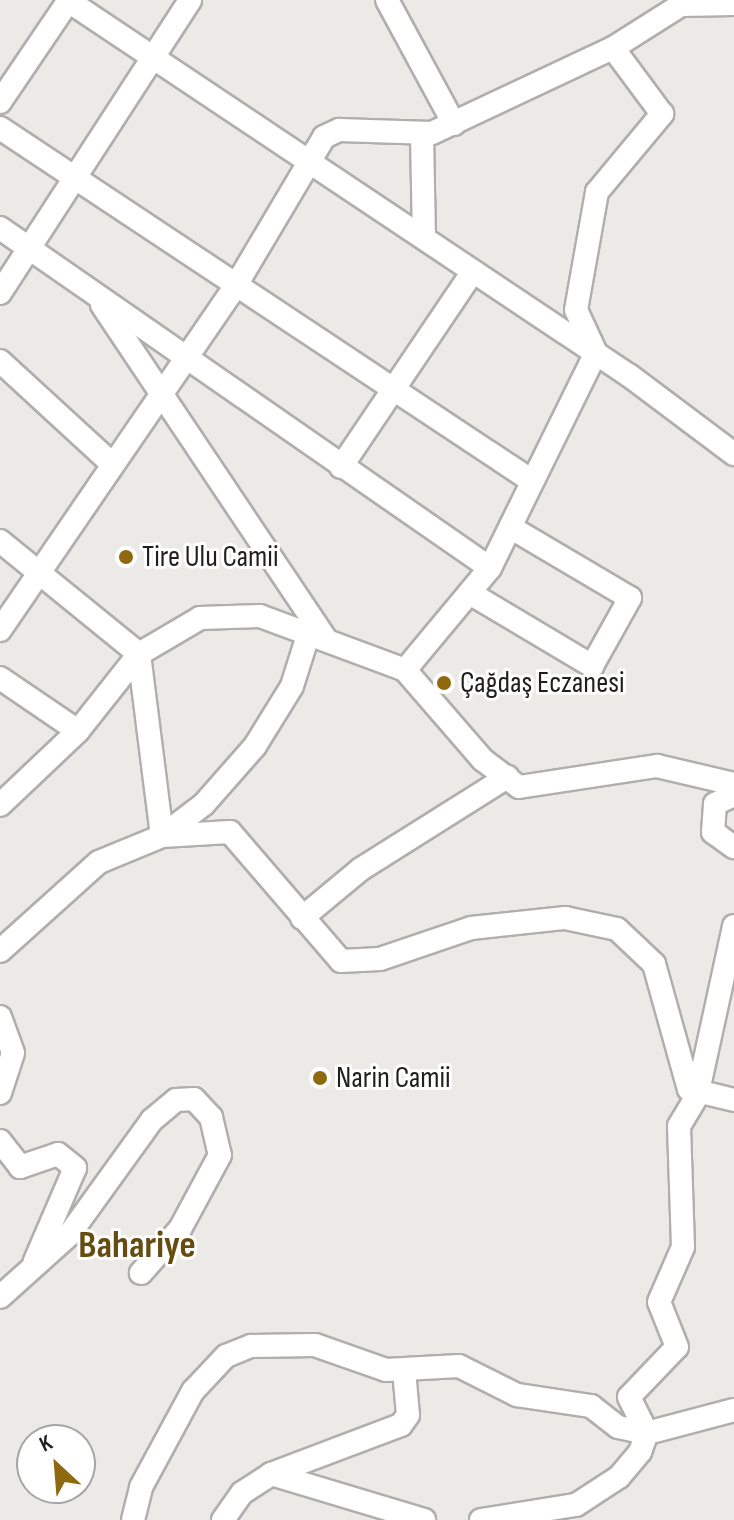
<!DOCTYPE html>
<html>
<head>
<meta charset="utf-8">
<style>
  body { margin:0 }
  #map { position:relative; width:734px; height:1520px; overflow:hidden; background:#ebeae7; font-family:"Sofia Sans Condensed",sans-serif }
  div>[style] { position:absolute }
  .roads { filter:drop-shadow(2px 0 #b0afac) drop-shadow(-2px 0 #b0afac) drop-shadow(0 2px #b0afac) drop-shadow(0 -2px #b0afac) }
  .minor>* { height:22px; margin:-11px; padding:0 11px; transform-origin:11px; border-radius:11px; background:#fff }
  .dots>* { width:22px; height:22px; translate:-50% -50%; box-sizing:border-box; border:4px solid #fff; border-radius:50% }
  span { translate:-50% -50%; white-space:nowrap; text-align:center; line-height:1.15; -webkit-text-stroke:6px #fff; paint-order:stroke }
  .poi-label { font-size:30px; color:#201f1e }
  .left { translate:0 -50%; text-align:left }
  .district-label { font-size:38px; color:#654c11; font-weight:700 }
  .north { position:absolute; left:16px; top:1424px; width:80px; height:80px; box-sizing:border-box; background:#fff; border:2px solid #a6a5a5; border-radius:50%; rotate:334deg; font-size:22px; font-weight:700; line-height:32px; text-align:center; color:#201f1e }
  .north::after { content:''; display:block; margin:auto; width:28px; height:36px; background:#8e690d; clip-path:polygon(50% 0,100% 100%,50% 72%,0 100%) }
</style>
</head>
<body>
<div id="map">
  <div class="roads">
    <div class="minor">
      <div style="left:67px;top:0;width:677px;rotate:33.74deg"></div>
      <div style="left:630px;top:376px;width:130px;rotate:36.9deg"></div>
      <div style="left:387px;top:0;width:141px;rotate:61.6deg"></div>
      <div style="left:0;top:102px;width:123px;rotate:-55.9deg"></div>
      <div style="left:0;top:128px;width:638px;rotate:33.57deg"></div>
      <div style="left:422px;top:135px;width:101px;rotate:88.9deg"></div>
      <div style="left:0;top:228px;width:596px;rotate:34.76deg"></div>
      <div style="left:0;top:293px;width:349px;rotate:-57deg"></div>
      <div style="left:102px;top:305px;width:401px;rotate:56.2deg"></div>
      <div style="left:0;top:361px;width:151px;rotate:42.6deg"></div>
      <div style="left:341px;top:467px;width:236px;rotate:-56deg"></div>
      <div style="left:0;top:541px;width:179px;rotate:39.1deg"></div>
      <div style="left:139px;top:654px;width:183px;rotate:82.8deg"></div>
      <div style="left:162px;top:836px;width:68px;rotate:-3.4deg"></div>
      <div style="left:230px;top:832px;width:170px;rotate:49.3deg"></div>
      <div style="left:341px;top:961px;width:39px;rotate:-3deg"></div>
      <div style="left:380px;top:959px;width:96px;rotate:-18.8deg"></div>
      <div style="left:471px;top:928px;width:95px;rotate:-6.1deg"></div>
      <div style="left:565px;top:918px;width:53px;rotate:11.9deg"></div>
      <div style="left:617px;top:929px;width:51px;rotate:43.4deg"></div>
      <div style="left:654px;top:964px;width:130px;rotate:74.4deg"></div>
      <div style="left:689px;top:1089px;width:46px;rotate:13.7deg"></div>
      <div style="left:473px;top:595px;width:139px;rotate:30.8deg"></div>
      <div style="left:592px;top:666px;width:78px;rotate:-60.8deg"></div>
      <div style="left:630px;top:598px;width:139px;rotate:-149.4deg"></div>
      <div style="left:0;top:630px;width:416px;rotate:-55.6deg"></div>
      <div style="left:235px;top:287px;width:174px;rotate:-59.3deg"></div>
      <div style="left:324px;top:137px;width:17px;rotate:-25deg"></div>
      <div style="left:339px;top:130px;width:93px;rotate:1.8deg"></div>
      <div style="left:432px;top:133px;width:200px;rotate:-25.2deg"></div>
      <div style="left:405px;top:670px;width:133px;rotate:-50.2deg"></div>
      <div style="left:490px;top:568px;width:240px;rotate:-63.8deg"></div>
      <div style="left:596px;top:353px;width:47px;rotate:-114.9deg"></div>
      <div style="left:576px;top:310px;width:120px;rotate:-79.9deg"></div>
      <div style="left:597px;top:192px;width:102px;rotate:-50.2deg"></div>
      <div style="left:662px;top:114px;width:82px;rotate:-126.6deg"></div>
      <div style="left:613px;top:48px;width:80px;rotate:-32.3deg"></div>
      <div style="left:681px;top:5px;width:53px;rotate:-1.1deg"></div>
      <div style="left:0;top:678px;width:94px;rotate:34.2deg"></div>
      <div style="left:734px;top:795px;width:21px;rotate:155deg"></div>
      <div style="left:715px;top:804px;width:28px;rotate:94deg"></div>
      <div style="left:713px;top:832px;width:26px;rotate:36deg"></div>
      <div style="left:0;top:805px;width:108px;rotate:-43.5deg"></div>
      <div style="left:78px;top:731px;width:98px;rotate:-51.6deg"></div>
      <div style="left:139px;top:654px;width:71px;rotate:-30.5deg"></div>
      <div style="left:200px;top:618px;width:60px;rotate:-1.9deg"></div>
      <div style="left:260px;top:616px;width:155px;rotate:20.4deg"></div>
      <div style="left:405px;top:670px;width:119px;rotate:49.1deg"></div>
      <div style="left:483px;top:760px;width:45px;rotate:36.9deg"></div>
      <div style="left:519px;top:787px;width:140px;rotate:-8.7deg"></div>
      <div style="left:657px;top:766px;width:79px;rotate:13.2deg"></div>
      <div style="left:302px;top:918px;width:77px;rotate:-39.7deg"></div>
      <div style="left:361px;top:869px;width:173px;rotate:-32.2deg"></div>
      <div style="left:0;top:951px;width:133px;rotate:-42deg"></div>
      <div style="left:99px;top:862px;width:68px;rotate:-22.4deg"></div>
      <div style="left:162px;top:836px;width:53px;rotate:-37.3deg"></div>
      <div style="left:204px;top:804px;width:77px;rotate:-48.7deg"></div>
      <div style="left:255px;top:746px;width:70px;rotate:-58.3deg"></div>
      <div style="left:292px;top:686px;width:57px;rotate:-72.5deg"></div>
      <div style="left:0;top:1017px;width:38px;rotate:70deg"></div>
      <div style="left:13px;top:1053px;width:42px;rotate:108deg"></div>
      <div style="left:0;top:1141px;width:33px;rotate:52deg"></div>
      <div style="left:20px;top:1167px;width:40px;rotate:-18.9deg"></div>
      <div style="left:58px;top:1154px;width:22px;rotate:39deg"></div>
      <div style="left:75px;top:1168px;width:103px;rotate:113.3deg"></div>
      <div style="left:0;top:1297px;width:93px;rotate:-41.9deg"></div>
      <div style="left:69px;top:1235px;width:142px;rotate:-54.2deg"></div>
      <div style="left:152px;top:1120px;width:31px;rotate:-40deg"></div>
      <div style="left:176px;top:1100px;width:18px;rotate:-3deg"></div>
      <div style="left:194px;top:1099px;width:25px;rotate:47deg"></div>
      <div style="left:211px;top:1117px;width:39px;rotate:77deg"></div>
      <div style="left:220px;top:1155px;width:84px;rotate:118.4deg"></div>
      <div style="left:180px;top:1229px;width:59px;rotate:131.6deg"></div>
      <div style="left:271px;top:1474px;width:160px;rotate:16.7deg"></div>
      <div style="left:133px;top:1520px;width:34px;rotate:-76deg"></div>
      <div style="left:141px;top:1487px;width:109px;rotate:-61.6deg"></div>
      <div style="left:193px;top:1391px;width:48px;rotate:-46.7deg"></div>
      <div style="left:226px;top:1356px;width:27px;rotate:-22deg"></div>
      <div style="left:251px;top:1346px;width:64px;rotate:-0.9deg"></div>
      <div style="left:315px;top:1345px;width:75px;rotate:19.4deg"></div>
      <div style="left:386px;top:1370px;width:73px;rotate:-3.1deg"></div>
      <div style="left:459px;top:1366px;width:65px;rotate:26.6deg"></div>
      <div style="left:517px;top:1395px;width:75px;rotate:8.5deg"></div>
      <div style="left:591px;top:1406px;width:34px;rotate:38deg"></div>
      <div style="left:618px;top:1427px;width:30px;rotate:12deg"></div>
      <div style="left:647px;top:1433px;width:90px;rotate:-14.8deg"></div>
      <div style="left:223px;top:1520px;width:33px;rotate:-55deg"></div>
      <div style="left:242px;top:1493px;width:35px;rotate:-33deg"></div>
      <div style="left:271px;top:1474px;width:139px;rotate:-20.7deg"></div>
      <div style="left:401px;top:1425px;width:12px;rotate:-55deg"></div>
      <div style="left:408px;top:1415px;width:45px;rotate:-95.1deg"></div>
      <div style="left:481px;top:1520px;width:96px;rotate:-9deg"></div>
      <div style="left:576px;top:1505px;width:51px;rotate:-33.1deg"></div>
      <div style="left:619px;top:1477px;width:33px;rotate:-50deg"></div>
      <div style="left:640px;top:1452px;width:20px;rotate:-70deg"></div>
      <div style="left:647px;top:1433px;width:40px;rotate:-116.6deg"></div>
      <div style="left:629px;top:1397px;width:69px;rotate:-46.2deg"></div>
      <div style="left:677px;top:1347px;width:48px;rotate:-111.8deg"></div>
      <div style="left:659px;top:1302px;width:60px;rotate:-66.4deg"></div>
      <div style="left:683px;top:1247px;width:121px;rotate:-91.9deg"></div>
      <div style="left:679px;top:1126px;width:35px;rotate:-59deg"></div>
      <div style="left:697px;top:1096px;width:174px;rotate:-77.7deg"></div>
    </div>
  </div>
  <div class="dots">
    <div style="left:126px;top:557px;background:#8e690d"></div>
    <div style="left:444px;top:683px;background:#8e690d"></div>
    <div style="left:320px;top:1078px;background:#8e690d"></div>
  </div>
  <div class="poi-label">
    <span class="left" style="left:142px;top:557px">Tire Ulu Camii</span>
    <span class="left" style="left:460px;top:683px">Çağdaş Eczanesi</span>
    <span class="left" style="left:336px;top:1078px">Narin Camii</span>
  </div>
  <div class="district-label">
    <span style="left:137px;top:1246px">Bahariye</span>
  </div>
  <div class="north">K</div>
</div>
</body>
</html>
